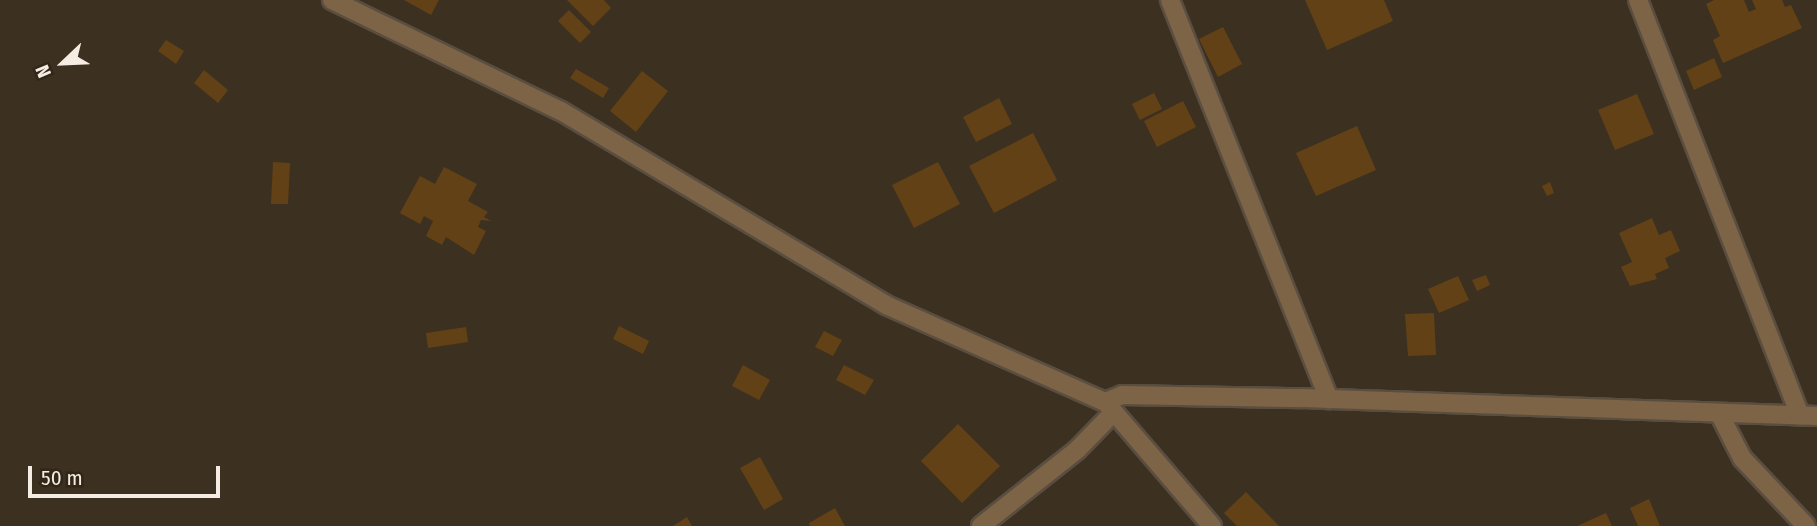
<!DOCTYPE html>
<html>
<head>
<meta charset="utf-8">
<style>
  body { margin:0 }
  #map { position:relative; width:1817px; height:526px; overflow:hidden; background:#3c3021; font-family:"Fira Sans Condensed",sans-serif }
  div>[style] { position:absolute }
  .building>* { inset:0; background:#624116 }
  .roads { filter:drop-shadow(2px 0 #5a4e40) drop-shadow(-2px 0 #5a4e40) drop-shadow(0 2px #5a4e40) drop-shadow(0 -2px #5a4e40) }
  .street>* { height:18px; margin:-9px; padding:0 9px; transform-origin:9px; border-radius:9px; background:#7d6446 }
  span { translate:-50% -50%; white-space:nowrap; text-align:center; line-height:1.15; -webkit-text-stroke:5px #322618; paint-order:stroke }
  .north { position:absolute; left:28px; top:28px; width:70px; height:70px; -webkit-text-stroke:5px #322618; paint-order:stroke; rotate:247deg; font-size:19px; font-weight:700; line-height:28px; text-align:center; color:#f5ede4 }
  .north::after { content:''; display:block; margin:auto; width:24px; height:32px; background:#f5ede4; clip-path:polygon(50% 0,100% 100%,50% 72%,0 100%) }
  .scale { position:absolute; left:28px; top:466px; width:192px; height:32px; box-sizing:border-box; border:4px solid #f5ede4; border-top:0; padding-left:9px; font-size:21px; line-height:24px; white-space:nowrap; color:#f5ede4; -webkit-text-stroke:5px #322618; paint-order:stroke }
</style>
</head>
<body>
<div id="map">
  <div class="building">
    <div style="clip-path:polygon(404px 0,439px 0,431px 15px)"></div>
    <div style="clip-path:polygon(567px 0,604px 0,611px 8px,593px 26px)"></div>
    <div style="clip-path:polygon(1305px 0,1384px 0,1393px 21px,1327px 50px)"></div>
    <div style="clip-path:polygon(1714px 0,1744px 0,1749px 12px,1756px 9px,1752px 0,1782px 0,1785px 7px,1791px 5px,1802px 28px,1723px 63px,1713px 40px,1720px 36px,1706px 4px)"></div>
    <div style="clip-path:polygon(569px 10px,591px 32px,580px 43px,558px 21px)"></div>
    <div style="clip-path:polygon(1223px 27px,1242px 64px,1218px 77px,1199px 39px)"></div>
    <div style="clip-path:polygon(166px 40px,184px 51px,176px 64px,158px 51px)"></div>
    <div style="clip-path:polygon(1714px 58px,1722px 77px,1694px 90px,1686px 71px)"></div>
    <div style="clip-path:polygon(576px 69px,609px 88px,603px 98px,570px 78px)"></div>
    <div style="clip-path:polygon(204px 70px,228px 90px,218px 103px,194px 83px)"></div>
    <div style="clip-path:polygon(642px 71px,668px 91px,636px 132px,610px 111px)"></div>
    <div style="clip-path:polygon(1154px 93px,1162px 109px,1140px 120px,1132px 104px)"></div>
    <div style="clip-path:polygon(1637px 94px,1654px 134px,1615px 150px,1598px 110px)"></div>
    <div style="clip-path:polygon(999px 98px,1012px 124px,976px 142px,963px 117px)"></div>
    <div style="clip-path:polygon(1183px 101px,1196px 127px,1157px 147px,1144px 121px)"></div>
    <div style="clip-path:polygon(1357px 126px,1376px 170px,1316px 196px,1296px 153px)"></div>
    <div style="clip-path:polygon(1033px 133px,1057px 180px,994px 213px,969px 166px)"></div>
    <div style="clip-path:polygon(273px 162px,290px 163px,288px 204px,271px 204px)"></div>
    <div style="clip-path:polygon(938px 162px,960px 204px,914px 228px,892px 185px)"></div>
    <div style="clip-path:polygon(444px 167px,477px 184px,468px 201px,488px 212px,484px 217px,491px 221px,481px 220px,478px 227px,486px 231px,474px 255px,446px 237px,442px 245px,426px 236px,433px 221px,424px 216px,420px 224px,400px 213px,420px 176px,435px 184px)"></div>
    <div style="clip-path:polygon(1550px 182px,1554px 193px,1547px 196px,1542px 186px)"></div>
    <div style="clip-path:polygon(1652px 218px,1659px 235px,1671px 230px,1680px 251px,1665px 258px,1669px 268px,1655px 274px,1657px 279px,1630px 286px,1621px 267px,1632px 262px,1619px 233px)"></div>
    <div style="clip-path:polygon(1486px 275px,1490px 285px,1477px 291px,1472px 280px)"></div>
    <div style="clip-path:polygon(1458px 276px,1469px 300px,1439px 313px,1428px 289px)"></div>
    <div style="clip-path:polygon(1434px 313px,1436px 355px,1408px 356px,1405px 314px)"></div>
    <div style="clip-path:polygon(619px 326px,649px 341px,643px 354px,613px 339px)"></div>
    <div style="clip-path:polygon(466px 327px,468px 342px,428px 348px,426px 333px)"></div>
    <div style="clip-path:polygon(824px 331px,842px 340px,833px 356px,815px 347px)"></div>
    <div style="clip-path:polygon(743px 365px,770px 380px,759px 400px,732px 386px)"></div>
    <div style="clip-path:polygon(844px 365px,874px 380px,865px 395px,836px 380px)"></div>
    <div style="clip-path:polygon(958px 424px,1000px 466px,962px 503px,921px 461px)"></div>
    <div style="clip-path:polygon(760px 457px,783px 499px,764px 510px,740px 468px)"></div>
    <div style="clip-path:polygon(1246px 492px,1279px 526px,1237px 526px,1224px 513px)"></div>
    <div style="clip-path:polygon(1649px 499px,1660px 526px,1638px 526px,1630px 508px)"></div>
    <div style="clip-path:polygon(835px 508px,845px 526px,810px 526px,809px 523px)"></div>
    <div style="clip-path:polygon(1606px 513px,1612px 526px,1577px 526px)"></div>
    <div style="clip-path:polygon(687px 517px,692px 526px,673px 526px)"></div>
  </div>
  <div class="roads">
    <div class="street">
      <div style="left:332px;top:0;width:254px;rotate:25.9deg"></div>
      <div style="left:561px;top:111px;width:378px;rotate:30.8deg"></div>
      <div style="left:886px;top:305px;width:240px;rotate:23.9deg"></div>
      <div style="left:1105px;top:402px;width:18px;rotate:-22deg"></div>
      <div style="left:1122px;top:395px;width:180px;rotate:1deg"></div>
      <div style="left:1302px;top:398px;width:515px;rotate:2deg"></div>
      <div style="left:1170px;top:0;width:430px;rotate:68.3deg"></div>
      <div style="left:1638px;top:0;width:446px;rotate:68.7deg"></div>
      <div style="left:1107px;top:404px;width:161px;rotate:49.3deg"></div>
      <div style="left:1719px;top:413px;width:51px;rotate:62.9deg"></div>
      <div style="left:1742px;top:458px;width:93px;rotate:46.7deg"></div>
      <div style="left:981px;top:526px;width:122px;rotate:-38.4deg"></div>
      <div style="left:1077px;top:450px;width:53px;rotate:-45.8deg"></div>
    </div>
  </div>
  <div class="north">N</div>
  <div class="scale">50 m</div>
</div>
</body>
</html>
